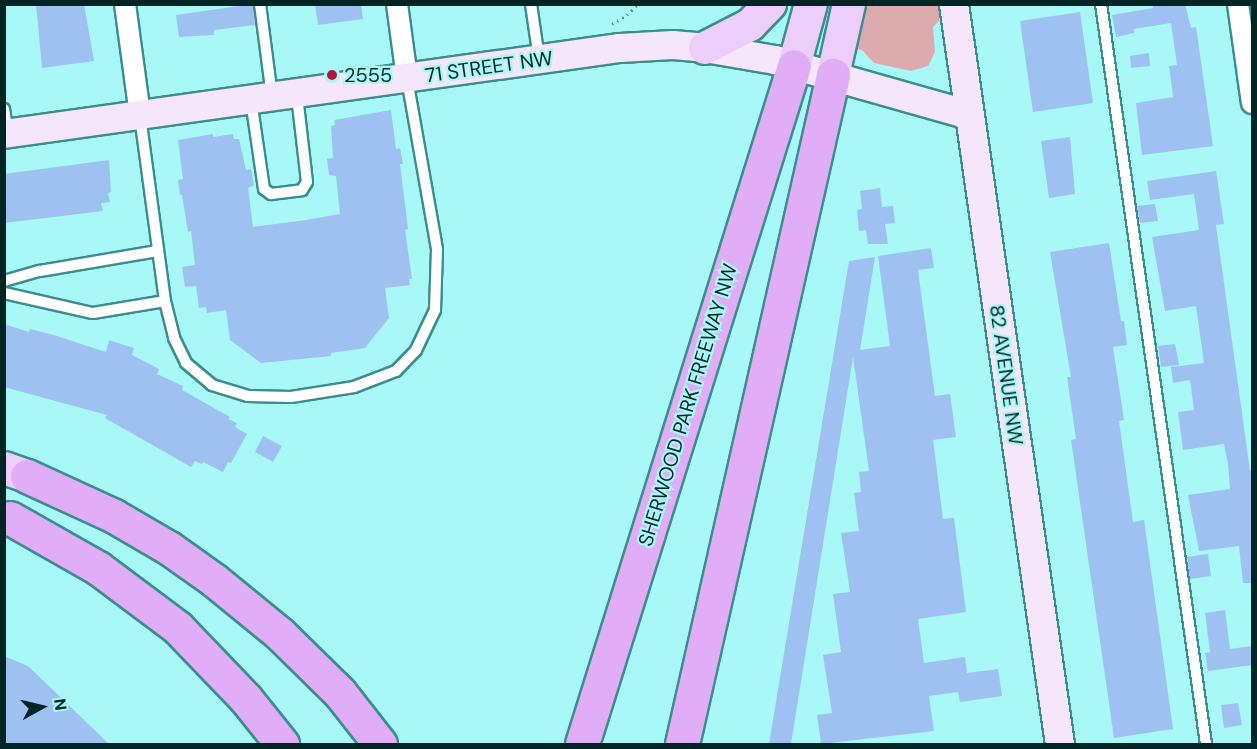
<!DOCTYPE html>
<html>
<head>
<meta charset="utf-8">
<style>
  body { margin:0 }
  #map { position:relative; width:1257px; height:749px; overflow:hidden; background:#a8f8f8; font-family:"DM Sans",sans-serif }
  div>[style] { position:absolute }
  .green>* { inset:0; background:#ddabad }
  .building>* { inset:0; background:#9ec1f1 }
  .path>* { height:3px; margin-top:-1.5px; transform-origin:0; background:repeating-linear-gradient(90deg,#5b9696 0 1.5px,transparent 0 6px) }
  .roads { filter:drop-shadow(2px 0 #3e8d8e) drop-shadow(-2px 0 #3e8d8e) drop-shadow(0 2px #3e8d8e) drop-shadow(0 -2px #3e8d8e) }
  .lane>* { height:10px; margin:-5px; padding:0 5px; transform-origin:5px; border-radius:5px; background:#fff }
  .street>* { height:20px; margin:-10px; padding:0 10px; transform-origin:10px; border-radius:10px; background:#fff }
  .secondary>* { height:28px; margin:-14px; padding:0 14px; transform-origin:14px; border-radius:14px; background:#f6e6fc }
  .primary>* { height:32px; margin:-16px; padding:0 16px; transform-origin:16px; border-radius:16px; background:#edcefa }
  .highway>* { height:33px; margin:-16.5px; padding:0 16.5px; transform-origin:16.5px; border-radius:16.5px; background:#e1adf6 }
  .dots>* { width:16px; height:16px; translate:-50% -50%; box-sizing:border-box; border:3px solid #a8f8f8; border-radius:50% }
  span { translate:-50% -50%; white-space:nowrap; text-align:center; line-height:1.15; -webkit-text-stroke:4.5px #a8f8f8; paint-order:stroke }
  .street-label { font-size:20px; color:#012424 }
  .poi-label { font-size:20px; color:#012424 }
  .left { translate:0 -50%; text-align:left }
  .frame { position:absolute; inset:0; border:6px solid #012424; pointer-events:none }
  .north { position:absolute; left:12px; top:677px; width:60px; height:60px; -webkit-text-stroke:4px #a8f8f8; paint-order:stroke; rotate:82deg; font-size:16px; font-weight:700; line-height:24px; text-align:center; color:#012424 }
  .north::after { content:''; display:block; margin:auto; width:21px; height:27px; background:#012424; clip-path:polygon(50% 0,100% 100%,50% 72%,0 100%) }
</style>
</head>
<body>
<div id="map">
  <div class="green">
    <div style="clip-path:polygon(862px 5px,939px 5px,939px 21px,933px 27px,935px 52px,928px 66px,911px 71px,874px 63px,862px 50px,854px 48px)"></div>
  </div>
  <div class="building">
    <div style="clip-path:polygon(36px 4px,84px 4px,94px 61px,42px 68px)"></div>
    <div style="clip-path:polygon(253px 4px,255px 25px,214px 30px,214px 35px,179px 37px,176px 15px)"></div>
    <div style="clip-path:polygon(315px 4px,361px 4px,363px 19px,318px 25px)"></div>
    <div style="clip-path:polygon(1153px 4px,1185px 4px,1191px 28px,1196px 27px,1213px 146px,1142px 155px,1136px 103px,1173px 97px,1169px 66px,1177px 65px,1171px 23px,1134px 29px,1134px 33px,1116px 37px,1112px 15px,1153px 8px)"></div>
    <div style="clip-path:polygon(1080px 12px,1093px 103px,1033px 112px,1020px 21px)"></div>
    <div style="clip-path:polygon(1149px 53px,1150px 66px,1131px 68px,1130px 56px)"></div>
    <div style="clip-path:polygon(391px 110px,396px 149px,400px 148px,403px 164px,400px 164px,408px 229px,405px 230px,412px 279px,409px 279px,410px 285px,385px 288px,389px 318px,365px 348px,331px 353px,331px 356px,261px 363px,230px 340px,226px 310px,207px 313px,206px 307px,199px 308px,196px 286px,185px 287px,182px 267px,195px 265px,191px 231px,188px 232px,182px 195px,180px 195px,178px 180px,183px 179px,178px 140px,213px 134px,213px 137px,233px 134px,234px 139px,239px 139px,246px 170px,251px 169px,254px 185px,248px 188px,253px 227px,306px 220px,340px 214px,336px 176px,329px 175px,327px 159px,333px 158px,331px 126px,335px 125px,334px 120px)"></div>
    <div style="clip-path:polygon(1070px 137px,1075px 194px,1049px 198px,1041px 141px)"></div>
    <div style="clip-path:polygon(109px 160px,111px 192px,108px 193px,110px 202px,101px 203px,103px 211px,4px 223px,4px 174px)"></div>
    <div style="clip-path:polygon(1216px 171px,1224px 224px,1216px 225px,1250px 471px,1252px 470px,1252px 583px,1243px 583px,1239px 546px,1199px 551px,1188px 495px,1230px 489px,1228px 464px,1224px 444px,1183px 450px,1178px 412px,1194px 410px,1190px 380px,1173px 383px,1171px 367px,1204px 363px,1196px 306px,1165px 311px,1152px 237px,1199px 230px,1194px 194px,1150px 200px,1147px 181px)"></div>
    <div style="clip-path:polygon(880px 188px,882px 207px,893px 206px,895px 223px,885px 224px,888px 244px,868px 244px,866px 230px,859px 231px,857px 210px,862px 209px,860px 191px)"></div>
    <div style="clip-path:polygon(1155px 204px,1158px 221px,1140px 223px,1137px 206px)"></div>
    <div style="clip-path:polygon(1109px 243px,1121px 321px,1124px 321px,1127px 345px,1113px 347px,1124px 420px,1119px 421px,1133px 522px,1144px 520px,1173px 729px,1114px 738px,1071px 440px,1076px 439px,1067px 377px,1071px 377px,1050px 252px)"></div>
    <div style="clip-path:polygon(931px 248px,934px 268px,918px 270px,935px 396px,950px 394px,956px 437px,933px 440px,943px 519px,954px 518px,966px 612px,918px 619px,924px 663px,965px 657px,967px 673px,998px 669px,1002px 696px,960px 702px,958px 692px,929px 696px,934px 731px,821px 744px,817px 715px,832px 713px,823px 655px,841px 652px,833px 594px,850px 592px,841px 533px,859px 531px,854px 493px,861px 492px,859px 472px,869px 471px,853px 357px,791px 744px,769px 744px,849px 261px,875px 257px,860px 350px,890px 346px,878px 256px)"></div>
    <div style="clip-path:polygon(4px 324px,29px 332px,30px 329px,57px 336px,106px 352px,109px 340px,134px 348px,132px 355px,159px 369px,157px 374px,183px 386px,182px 390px,230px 417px,228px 419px,237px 423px,235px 427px,247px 434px,231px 463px,228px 462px,223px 472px,203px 462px,202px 464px,195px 461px,191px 467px,105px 418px,107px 415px,4px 387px)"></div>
    <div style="clip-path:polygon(1175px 344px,1179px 365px,1161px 367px,1158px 346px)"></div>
    <div style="clip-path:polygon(263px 436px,282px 446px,273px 462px,255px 452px)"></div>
    <div style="clip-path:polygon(1208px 554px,1211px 576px,1190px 579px,1187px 557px)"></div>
    <div style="clip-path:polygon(1225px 610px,1230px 649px,1252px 646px,1252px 665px,1208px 671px,1205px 653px,1210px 652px,1205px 613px)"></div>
    <div style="clip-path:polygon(4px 656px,28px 666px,109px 744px,4px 744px)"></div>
    <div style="clip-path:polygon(1238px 703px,1242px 725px,1224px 728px,1221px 705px)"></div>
  </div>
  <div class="path">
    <div style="left:612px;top:24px;width:17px;rotate:-31deg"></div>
    <div style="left:627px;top:15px;width:16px;rotate:-45deg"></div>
  </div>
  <div class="roads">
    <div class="lane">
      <div style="left:260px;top:4px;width:93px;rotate:82.6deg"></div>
      <div style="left:531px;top:4px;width:56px;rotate:81.7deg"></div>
      <div style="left:1101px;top:4px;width:747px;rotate:81.92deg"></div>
      <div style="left:251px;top:100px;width:90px;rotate:81.7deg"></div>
      <div style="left:264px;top:189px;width:9px;rotate:36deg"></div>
      <div style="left:271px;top:194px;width:31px;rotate:-7deg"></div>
      <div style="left:302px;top:190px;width:9px;rotate:-58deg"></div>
      <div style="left:307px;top:182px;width:88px;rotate:-96.6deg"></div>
      <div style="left:4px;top:109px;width:24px;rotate:81deg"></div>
      <div style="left:140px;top:116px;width:187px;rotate:82.3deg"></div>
      <div style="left:165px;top:301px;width:38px;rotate:76deg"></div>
      <div style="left:174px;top:338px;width:28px;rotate:64deg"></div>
      <div style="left:186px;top:363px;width:34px;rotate:40deg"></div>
      <div style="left:212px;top:385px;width:38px;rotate:17deg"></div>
      <div style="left:248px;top:396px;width:43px;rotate:1.3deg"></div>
      <div style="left:291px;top:397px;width:64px;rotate:-9deg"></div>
      <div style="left:354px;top:387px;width:45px;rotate:-20.9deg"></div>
      <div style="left:396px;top:371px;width:29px;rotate:-46deg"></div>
      <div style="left:416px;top:350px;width:44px;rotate:-64.6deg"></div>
      <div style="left:435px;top:310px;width:61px;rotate:-88.1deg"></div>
      <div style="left:437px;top:249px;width:173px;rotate:-100deg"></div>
      <div style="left:4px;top:281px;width:37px;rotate:-16deg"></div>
      <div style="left:40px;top:271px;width:119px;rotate:-9.7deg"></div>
      <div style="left:4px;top:293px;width:91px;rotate:12.7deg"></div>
      <div style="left:93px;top:313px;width:73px;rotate:-9.5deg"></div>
    </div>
    <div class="street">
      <div style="left:125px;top:4px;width:112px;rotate:82.3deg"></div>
      <div style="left:397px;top:4px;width:75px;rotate:82.3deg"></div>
      <div style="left:1238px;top:4px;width:100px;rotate:82deg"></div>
    </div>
    <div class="secondary">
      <div style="left:954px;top:4px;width:748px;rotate:81.85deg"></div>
      <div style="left:4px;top:134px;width:622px;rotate:-7.95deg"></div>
      <div style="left:620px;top:48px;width:53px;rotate:-3.2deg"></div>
      <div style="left:673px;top:45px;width:32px;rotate:5deg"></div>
      <div style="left:705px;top:48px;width:71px;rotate:9.7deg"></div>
      <div style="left:775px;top:60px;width:202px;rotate:15.8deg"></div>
    </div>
    <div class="primary">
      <div style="left:705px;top:48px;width:51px;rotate:-27.1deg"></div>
      <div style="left:750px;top:25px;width:29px;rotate:-46deg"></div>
      <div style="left:794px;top:66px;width:64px;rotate:-74.7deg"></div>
      <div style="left:833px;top:75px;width:73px;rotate:-77.3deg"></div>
      <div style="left:4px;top:468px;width:24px;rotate:19deg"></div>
    </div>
    <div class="highway">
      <div style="left:27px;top:476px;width:96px;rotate:24.7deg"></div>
      <div style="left:114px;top:516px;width:64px;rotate:30.2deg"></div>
      <div style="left:169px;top:548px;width:55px;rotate:35.4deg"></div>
      <div style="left:214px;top:580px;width:85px;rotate:39.3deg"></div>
      <div style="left:280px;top:634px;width:84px;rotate:44.5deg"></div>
      <div style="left:340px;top:693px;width:65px;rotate:51.9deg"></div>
      <div style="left:10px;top:518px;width:101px;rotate:29.6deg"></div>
      <div style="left:98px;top:568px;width:99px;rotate:36.8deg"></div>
      <div style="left:177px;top:627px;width:100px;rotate:46.2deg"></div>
      <div style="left:246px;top:699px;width:58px;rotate:51.3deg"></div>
      <div style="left:582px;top:744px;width:710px;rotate:-72.64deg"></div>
      <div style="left:682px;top:744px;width:686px;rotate:-77.28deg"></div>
    </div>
  </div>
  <div class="dots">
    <div style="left:332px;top:75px;background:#ac173a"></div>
  </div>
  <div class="street-label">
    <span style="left:489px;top:67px;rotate:-8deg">71 STREET NW</span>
    <span style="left:1006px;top:375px;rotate:82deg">82 AVENUE NW</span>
    <span style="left:688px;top:405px;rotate:-73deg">SHERWOOD PARK FREEWAY NW</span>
  </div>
  <div class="poi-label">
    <span class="left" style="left:344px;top:75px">2555</span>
  </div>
  <div class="frame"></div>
  <div class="north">N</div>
</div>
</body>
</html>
